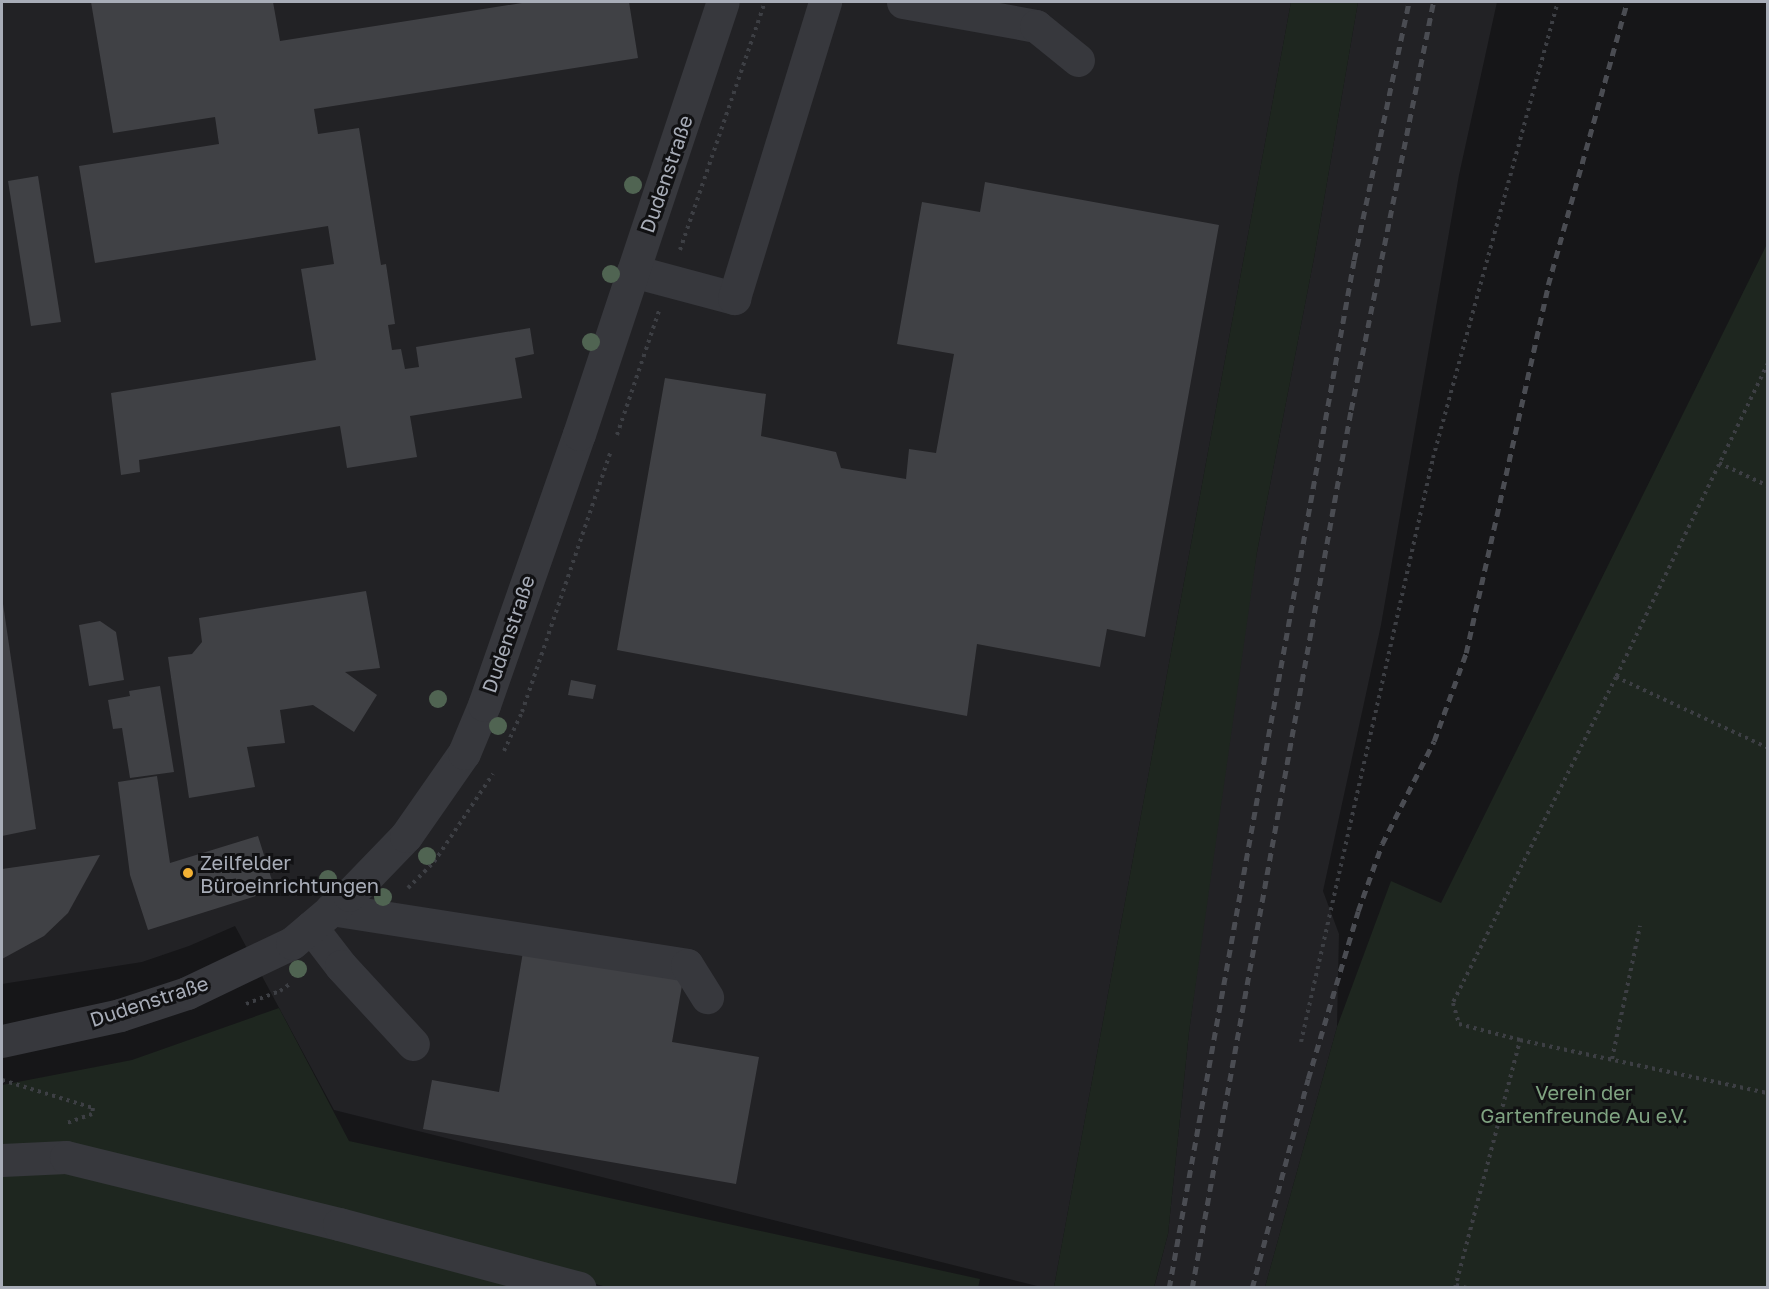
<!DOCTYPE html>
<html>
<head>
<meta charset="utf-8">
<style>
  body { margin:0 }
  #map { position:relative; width:1769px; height:1289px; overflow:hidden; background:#161618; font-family:"Golos Text",sans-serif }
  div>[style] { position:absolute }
  .built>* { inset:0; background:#222225 }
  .green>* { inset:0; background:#1e261f }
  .building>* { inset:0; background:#404145 }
  .path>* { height:4px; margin-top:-2px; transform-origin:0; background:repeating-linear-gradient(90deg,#3d3f44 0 3px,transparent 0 7.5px) }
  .minor>* { height:33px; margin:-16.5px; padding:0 16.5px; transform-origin:16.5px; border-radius:16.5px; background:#37383d }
  .rail>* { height:4.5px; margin-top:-2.25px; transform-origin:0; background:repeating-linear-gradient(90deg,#4a4c52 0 8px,transparent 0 14px) }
  .trees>* { width:18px; height:18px; margin:-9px; border-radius:50%; background:#506452 }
  .dots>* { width:16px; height:16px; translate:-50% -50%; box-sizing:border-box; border:3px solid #111113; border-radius:50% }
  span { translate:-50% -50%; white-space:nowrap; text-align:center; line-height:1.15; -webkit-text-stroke:6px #111113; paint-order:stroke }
  .street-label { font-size:20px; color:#a8adb8 }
  .poi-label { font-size:20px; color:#a8adb8 }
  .left { translate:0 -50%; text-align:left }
  .park-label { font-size:20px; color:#7fa381 }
  .frame { position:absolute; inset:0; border:3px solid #a8adb8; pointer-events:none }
</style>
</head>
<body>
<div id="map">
  <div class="built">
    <div style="clip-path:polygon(2px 2px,1291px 2px,1054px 1287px,1041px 1287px,334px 1110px,235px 926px,189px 946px,142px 962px,2px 984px)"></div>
    <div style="clip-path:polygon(1358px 2px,1497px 2px,1459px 175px,1381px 625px,1323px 891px,1339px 934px,1337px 1027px,1265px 1287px,1154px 1288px,1168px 1234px,1189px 1032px,1232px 706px,1257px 552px,1314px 258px)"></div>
  </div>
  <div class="green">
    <div style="clip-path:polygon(1291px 2px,1358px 2px,1314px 258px,1257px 552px,1189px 1032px,1168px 1234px,1154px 1287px,1054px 1287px)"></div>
    <div style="clip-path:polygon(1767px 244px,1767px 1287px,1265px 1287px,1337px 1027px,1391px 881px,1441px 903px)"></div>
    <div style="clip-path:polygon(279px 1008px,349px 1141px,980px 1279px,978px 1288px,607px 1287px,97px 1153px,2px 1151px,2px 1085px,132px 1060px)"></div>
    <div style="clip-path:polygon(64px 1171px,546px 1287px,2px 1287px,2px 1173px)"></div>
  </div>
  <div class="building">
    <div style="clip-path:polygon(91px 2px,273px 2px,280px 41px,528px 2px,629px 2px,638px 58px,314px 109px,318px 134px,359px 128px,381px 265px,386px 264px,395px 324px,388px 325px,392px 350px,401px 349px,405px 369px,419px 367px,416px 347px,530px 328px,534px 354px,515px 358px,522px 398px,410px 416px,417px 457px,347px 468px,340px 426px,139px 460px,140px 472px,121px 475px,111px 393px,316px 360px,301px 269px,334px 264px,328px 226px,95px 263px,79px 166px,219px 144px,215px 117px,113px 133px)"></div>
    <div style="clip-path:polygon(38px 176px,61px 322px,31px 326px,8px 181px)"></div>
    <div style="clip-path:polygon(985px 182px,1219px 225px,1145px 637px,1107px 629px,1100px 667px,977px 644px,967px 716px,617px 650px,665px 378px,766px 394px,761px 436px,836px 452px,841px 468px,906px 479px,909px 449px,936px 453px,954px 354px,897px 344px,922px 202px,980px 212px)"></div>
    <div style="clip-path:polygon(366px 591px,380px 668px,345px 672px,377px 695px,354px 732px,313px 705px,280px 710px,285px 743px,247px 747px,255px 787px,189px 798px,168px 657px,192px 654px,202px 642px,199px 618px)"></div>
    <div style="clip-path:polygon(2px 597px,36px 829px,2px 836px)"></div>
    <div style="clip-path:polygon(100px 621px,116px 632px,124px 680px,89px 686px,79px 625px)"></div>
    <div style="clip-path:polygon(571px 680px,596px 685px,593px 699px,568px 695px)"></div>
    <div style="clip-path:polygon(160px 686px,174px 772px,130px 778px,122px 728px,113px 729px,108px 700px,130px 696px,129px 691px)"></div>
    <div style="clip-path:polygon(157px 776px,170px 863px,258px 836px,275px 890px,148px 930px,130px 875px,118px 782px)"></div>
    <div style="clip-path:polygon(100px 855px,68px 913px,44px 936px,2px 959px,2px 869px)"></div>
    <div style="clip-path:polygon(523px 952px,683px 980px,672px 1042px,759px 1057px,736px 1184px,423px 1129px,432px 1080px,499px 1092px)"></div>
  </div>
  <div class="path">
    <div style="left:680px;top:250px;width:262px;rotate:-71.1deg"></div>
    <div style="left:1768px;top:363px;width:349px;rotate:115.8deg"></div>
    <div style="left:1616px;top:677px;width:364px;rotate:116.6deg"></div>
    <div style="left:1453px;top:1003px;width:22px;rotate:74deg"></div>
    <div style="left:1459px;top:1024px;width:63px;rotate:14.7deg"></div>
    <div style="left:1520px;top:1040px;width:254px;rotate:12.1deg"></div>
    <div style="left:617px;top:435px;width:131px;rotate:-71.3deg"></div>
    <div style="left:1719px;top:463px;width:54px;rotate:25.1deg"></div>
    <div style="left:1616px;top:677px;width:168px;rotate:25deg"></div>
    <div style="left:504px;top:751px;width:43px;rotate:-65.2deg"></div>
    <div style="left:522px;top:712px;width:274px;rotate:-71.2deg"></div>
    <div style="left:408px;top:888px;width:37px;rotate:-45deg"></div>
    <div style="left:434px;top:862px;width:106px;rotate:-56.2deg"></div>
    <div style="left:246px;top:1004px;width:36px;rotate:-21deg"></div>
    <div style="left:280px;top:991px;width:14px;rotate:-36deg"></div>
    <div style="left:1301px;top:1042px;width:599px;rotate:-77.26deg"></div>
    <div style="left:1433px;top:458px;width:473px;rotate:-74.7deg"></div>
    <div style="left:1612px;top:1059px;width:136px;rotate:-78.1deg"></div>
    <div style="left:2px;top:1080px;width:95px;rotate:17.1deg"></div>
    <div style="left:93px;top:1108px;width:6px;rotate:99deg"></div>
    <div style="left:92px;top:1114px;width:27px;rotate:160deg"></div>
    <div style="left:1456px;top:1285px;width:11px;rotate:15deg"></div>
    <div style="left:1455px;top:1288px;width:256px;rotate:-75.3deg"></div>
  </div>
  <div class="minor">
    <div style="left:903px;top:2px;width:135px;rotate:10.2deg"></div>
    <div style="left:1036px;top:26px;width:54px;rotate:39deg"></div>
    <div style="left:633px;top:271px;width:105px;rotate:15deg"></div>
    <div style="left:734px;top:298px;width:310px;rotate:-72.9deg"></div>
    <div style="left:331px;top:909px;width:360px;rotate:8.9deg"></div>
    <div style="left:687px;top:965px;width:38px;rotate:58deg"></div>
    <div style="left:311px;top:927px;width:49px;rotate:52.4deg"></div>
    <div style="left:341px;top:966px;width:106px;rotate:47.3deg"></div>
    <div style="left:2px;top:1041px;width:121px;rotate:-12.4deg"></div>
    <div style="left:120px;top:1015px;width:71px;rotate:-18.2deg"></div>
    <div style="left:187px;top:993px;width:116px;rotate:-25.5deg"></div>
    <div style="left:292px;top:943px;width:75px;rotate:-40.1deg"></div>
    <div style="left:349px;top:895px;width:82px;rotate:-46deg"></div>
    <div style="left:406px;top:836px;width:101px;rotate:-55.1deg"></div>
    <div style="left:464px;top:753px;width:52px;rotate:-67.4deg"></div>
    <div style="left:484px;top:705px;width:287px;rotate:-70.7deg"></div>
    <div style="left:579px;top:434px;width:455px;rotate:-71.6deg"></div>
    <div style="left:2px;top:1160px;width:64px;rotate:-2.7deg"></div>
    <div style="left:66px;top:1157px;width:281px;rotate:13.8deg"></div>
    <div style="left:339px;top:1224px;width:249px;rotate:14.9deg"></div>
  </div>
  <div class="rail">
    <div style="left:1169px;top:1288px;width:1045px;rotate:-79.8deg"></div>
    <div style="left:1354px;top:260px;width:264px;rotate:-78deg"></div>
    <div style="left:1192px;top:1288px;width:892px;rotate:-79.74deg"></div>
    <div style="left:1351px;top:410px;width:416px;rotate:-78.6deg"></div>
    <div style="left:1252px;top:1288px;width:216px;rotate:-75deg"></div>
    <div style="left:1308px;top:1079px;width:175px;rotate:-73.4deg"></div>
    <div style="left:1358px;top:911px;width:71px;rotate:-70.3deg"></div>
    <div style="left:1382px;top:844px;width:115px;rotate:-63.2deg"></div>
    <div style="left:1434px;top:741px;width:94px;rotate:-70deg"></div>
    <div style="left:1466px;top:653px;width:377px;rotate:-77.4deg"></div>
    <div style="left:1548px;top:285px;width:294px;rotate:-74.4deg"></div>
  </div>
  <div class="trees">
    <div style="left:633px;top:185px"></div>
    <div style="left:611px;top:274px"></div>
    <div style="left:591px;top:342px"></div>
    <div style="left:438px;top:699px"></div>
    <div style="left:498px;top:726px"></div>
    <div style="left:427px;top:856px"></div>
    <div style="left:328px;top:879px"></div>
    <div style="left:383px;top:897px"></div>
    <div style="left:298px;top:969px"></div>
  </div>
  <div class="dots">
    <div style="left:188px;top:873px;background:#f2b134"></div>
  </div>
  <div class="street-label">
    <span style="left:666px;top:174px;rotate:-71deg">Dudenstraße</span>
    <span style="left:508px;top:634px;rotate:-71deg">Dudenstraße</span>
    <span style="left:149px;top:1001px;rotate:-18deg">Dudenstraße</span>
  </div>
  <div class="poi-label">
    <span class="left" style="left:200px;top:874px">Zeilfelder<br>Büroeinrichtungen</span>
  </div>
  <div class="park-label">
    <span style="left:1584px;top:1104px">Verein der<br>Gartenfreunde Au e.V.</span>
  </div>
  <div class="frame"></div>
</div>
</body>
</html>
